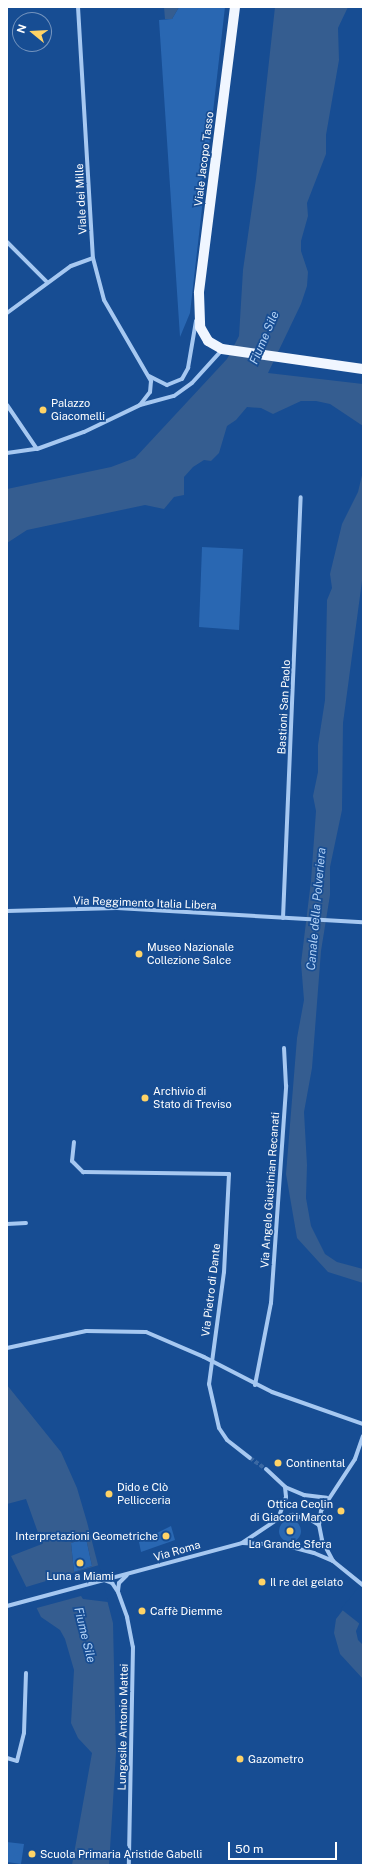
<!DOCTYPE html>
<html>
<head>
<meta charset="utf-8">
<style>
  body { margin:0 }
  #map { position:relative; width:370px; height:1872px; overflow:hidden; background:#174d93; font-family:"Public Sans",sans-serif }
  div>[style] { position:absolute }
  .green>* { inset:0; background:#2967b2 }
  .round { border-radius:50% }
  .water>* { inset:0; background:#355d90 }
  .pier>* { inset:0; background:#174d93 }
  .minor-tunnel>* { height:4px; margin-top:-2px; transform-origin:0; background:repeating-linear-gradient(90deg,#3a68a3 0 4px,transparent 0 6px) }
  .minor>* { height:4px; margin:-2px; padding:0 2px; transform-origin:2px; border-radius:2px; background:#a6c8f1 }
  .primary>* { height:10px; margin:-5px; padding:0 5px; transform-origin:5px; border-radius:5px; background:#f0f6ff }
  .dots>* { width:11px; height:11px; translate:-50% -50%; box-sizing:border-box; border:2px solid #174d93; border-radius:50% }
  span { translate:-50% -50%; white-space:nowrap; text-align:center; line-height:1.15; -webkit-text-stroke:3.5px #174d93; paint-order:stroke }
  .street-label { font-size:11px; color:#fff }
  .poi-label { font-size:11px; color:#fff }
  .left { translate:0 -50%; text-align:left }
  .right { translate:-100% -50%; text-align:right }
  .water-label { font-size:12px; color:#b2d2f7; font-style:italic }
  .frame { position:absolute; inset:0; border:8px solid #fff; pointer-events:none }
  .north { position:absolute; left:12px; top:12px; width:40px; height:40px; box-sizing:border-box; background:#174d93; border:1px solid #7494be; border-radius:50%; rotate:288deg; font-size:11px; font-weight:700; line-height:16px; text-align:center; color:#fff }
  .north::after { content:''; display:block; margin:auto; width:14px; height:18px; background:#ffd366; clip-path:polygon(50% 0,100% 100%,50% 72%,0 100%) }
  .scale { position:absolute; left:228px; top:1842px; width:109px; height:18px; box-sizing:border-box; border:2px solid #fff; border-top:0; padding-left:5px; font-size:12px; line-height:14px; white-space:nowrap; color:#fff; -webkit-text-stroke:3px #174d93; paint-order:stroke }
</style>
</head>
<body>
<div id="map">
  <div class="green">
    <div style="clip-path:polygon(179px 7px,225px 7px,190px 313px,180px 337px,159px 20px,172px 19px)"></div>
    <div style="clip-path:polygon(202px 547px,243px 549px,239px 630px,199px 627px)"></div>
    <div class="round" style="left:279px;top:1520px;width:22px;height:22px"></div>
    <div style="clip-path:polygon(171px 1526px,175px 1540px,141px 1552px,139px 1542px)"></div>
    <div style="clip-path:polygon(86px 1538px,92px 1566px,74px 1572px,71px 1543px)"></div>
    <div style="clip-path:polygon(7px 1842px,24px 1844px,21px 1864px,7px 1862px)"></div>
  </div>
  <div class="water">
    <div style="clip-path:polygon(164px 7px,179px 7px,172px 19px,165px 19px)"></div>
    <div style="clip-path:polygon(275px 7px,348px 7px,338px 28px,339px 60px,326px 135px,326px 154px,307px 203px,308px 216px,301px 241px,301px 251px,308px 272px,307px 286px,301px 304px,268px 373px,363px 384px,363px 426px,330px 404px,316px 401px,301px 401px,273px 414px,261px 408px,247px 407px,236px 420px,227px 426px,219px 453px,211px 461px,204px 460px,193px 467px,184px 477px,184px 495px,174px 497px,164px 509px,145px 505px,27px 530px,7px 543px,7px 489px,111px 467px,135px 458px,227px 359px,239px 336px,243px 270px,256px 179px)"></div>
    <div style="clip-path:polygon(363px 471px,362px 581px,343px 723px,342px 810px,330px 867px,330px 895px,321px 951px,312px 1068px,304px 1112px,307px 1165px,306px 1198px,311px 1226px,325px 1254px,337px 1262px,363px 1269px,363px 1283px,328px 1272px,297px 1238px,286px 1174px,297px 1038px,304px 1000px,301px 963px,311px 881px,316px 811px,313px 796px,318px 772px,318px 745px,325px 700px,327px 600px,332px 588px,330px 574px,342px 524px,358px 492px)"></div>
    <div style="clip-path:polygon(evenodd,7px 1385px,61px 1452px,77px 1488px,87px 1522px,113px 1623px,116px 1753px,109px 1865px,72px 1865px,92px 1753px,78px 1738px,71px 1723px,74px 1670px,65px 1639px,60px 1630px,41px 1617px,11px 1556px,42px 1544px,26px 1499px,7px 1504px,7px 1385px,86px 1538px,92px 1566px,74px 1572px,71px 1543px,86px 1538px)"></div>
    <div style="clip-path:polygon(363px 1584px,363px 1615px,356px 1631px,358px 1640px,363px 1645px,363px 1679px,340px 1654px,334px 1633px,336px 1619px)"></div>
  </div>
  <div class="pier">
    <div style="clip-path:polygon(99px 1565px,108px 1602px,83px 1599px,81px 1596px,33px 1609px,23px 1588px)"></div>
    <div style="clip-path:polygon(363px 1582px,363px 1619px,360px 1624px,341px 1609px)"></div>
  </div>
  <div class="minor-tunnel">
    <div style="left:250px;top:1458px;width:19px;rotate:35deg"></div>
  </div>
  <div class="minor">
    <div style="left:78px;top:7px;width:251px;rotate:86.6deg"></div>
    <div style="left:93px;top:258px;width:43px;rotate:75.3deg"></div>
    <div style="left:104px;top:300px;width:94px;rotate:59.9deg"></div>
    <div style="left:151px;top:381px;width:11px;rotate:95deg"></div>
    <div style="left:150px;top:392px;width:16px;rotate:128deg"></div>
    <div style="left:7px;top:242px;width:57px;rotate:45deg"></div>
    <div style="left:7px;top:313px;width:79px;rotate:-36.3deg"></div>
    <div style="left:71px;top:266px;width:23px;rotate:-20deg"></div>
    <div style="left:149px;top:376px;width:20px;rotate:27deg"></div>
    <div style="left:167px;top:385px;width:16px;rotate:-22deg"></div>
    <div style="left:182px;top:379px;width:13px;rotate:-61deg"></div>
    <div style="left:188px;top:368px;width:48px;rotate:-80.3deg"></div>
    <div style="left:7px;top:405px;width:53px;rotate:55.7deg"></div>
    <div style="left:7px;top:453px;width:30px;rotate:-8deg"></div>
    <div style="left:37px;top:449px;width:50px;rotate:-19.9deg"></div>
    <div style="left:84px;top:432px;width:62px;rotate:-25.7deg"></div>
    <div style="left:140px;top:405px;width:35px;rotate:-15deg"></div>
    <div style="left:174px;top:396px;width:22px;rotate:-36deg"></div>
    <div style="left:192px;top:383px;width:45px;rotate:-47.7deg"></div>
    <div style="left:7px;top:911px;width:110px;rotate:-1.6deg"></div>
    <div style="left:117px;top:908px;width:246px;rotate:3.3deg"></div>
    <div style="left:283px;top:918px;width:421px;rotate:-87.6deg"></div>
    <div style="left:74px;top:1142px;width:19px;rotate:96deg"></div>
    <div style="left:72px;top:1161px;width:16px;rotate:45deg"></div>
    <div style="left:83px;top:1172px;width:146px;rotate:0.8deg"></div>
    <div style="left:229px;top:1174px;width:98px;rotate:92.9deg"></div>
    <div style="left:224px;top:1272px;width:113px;rotate:97.6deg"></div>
    <div style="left:209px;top:1384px;width:45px;rotate:77.2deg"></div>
    <div style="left:219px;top:1428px;width:14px;rotate:56deg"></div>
    <div style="left:227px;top:1440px;width:29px;rotate:38deg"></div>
    <div style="left:7px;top:1224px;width:19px;rotate:-3deg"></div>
    <div style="left:7px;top:1348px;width:81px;rotate:-12.1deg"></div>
    <div style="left:86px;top:1331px;width:60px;rotate:1deg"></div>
    <div style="left:146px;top:1332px;width:63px;rotate:23.3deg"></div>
    <div style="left:204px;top:1357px;width:76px;rotate:27.2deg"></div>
    <div style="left:272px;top:1392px;width:96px;rotate:19.4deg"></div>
    <div style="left:255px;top:1385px;width:84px;rotate:-79deg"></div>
    <div style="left:271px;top:1303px;width:218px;rotate:-86deg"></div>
    <div style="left:286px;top:1086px;width:38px;rotate:-93deg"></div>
    <div style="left:266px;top:1469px;width:26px;rotate:43deg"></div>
    <div style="left:285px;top:1487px;width:10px;rotate:84deg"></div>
    <div style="left:286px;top:1497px;width:23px;rotate:110deg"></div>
    <div style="left:285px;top:1487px;width:21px;rotate:23deg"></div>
    <div style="left:304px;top:1495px;width:23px;rotate:7deg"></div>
    <div style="left:243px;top:1543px;width:41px;rotate:2.8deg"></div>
    <div style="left:284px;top:1545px;width:31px;rotate:15deg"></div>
    <div style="left:314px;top:1553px;width:21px;rotate:23deg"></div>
    <div style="left:333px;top:1561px;width:38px;rotate:39deg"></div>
    <div style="left:333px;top:1561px;width:24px;rotate:-118deg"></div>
    <div style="left:322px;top:1540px;width:15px;rotate:-101deg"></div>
    <div style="left:319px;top:1525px;width:14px;rotate:-82deg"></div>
    <div style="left:321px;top:1511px;width:62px;rotate:-56.8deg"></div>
    <div style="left:355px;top:1459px;width:24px;rotate:-71deg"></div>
    <div style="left:104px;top:1580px;width:9px;rotate:21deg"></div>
    <div style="left:112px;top:1583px;width:11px;rotate:56deg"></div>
    <div style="left:118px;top:1592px;width:27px;rotate:70deg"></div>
    <div style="left:127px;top:1617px;width:31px;rotate:79deg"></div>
    <div style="left:133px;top:1647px;width:218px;rotate:91.1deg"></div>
    <div style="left:118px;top:1591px;width:8px;rotate:-83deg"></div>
    <div style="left:119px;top:1583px;width:11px;rotate:-45deg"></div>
    <div style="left:7px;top:1606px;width:243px;rotate:-15deg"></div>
    <div style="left:242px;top:1543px;width:43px;rotate:-33.7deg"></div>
    <div style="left:278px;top:1519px;width:15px;rotate:-16deg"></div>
    <div style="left:292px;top:1515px;width:20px;rotate:15deg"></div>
    <div style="left:311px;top:1520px;width:9px;rotate:32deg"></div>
    <div style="left:7px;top:1758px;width:10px;rotate:17deg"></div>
    <div style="left:17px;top:1761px;width:29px;rotate:-76deg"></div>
    <div style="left:24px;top:1733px;width:60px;rotate:-88.1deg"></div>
  </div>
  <div class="primary">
    <div style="left:235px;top:7px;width:288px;rotate:97.2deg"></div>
    <div style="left:199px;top:293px;width:34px;rotate:88deg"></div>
    <div style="left:200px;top:327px;width:16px;rotate:60deg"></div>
    <div style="left:208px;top:341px;width:16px;rotate:30deg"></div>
    <div style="left:222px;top:349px;width:142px;rotate:8.1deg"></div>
  </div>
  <div class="dots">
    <div style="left:43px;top:410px;background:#ffd366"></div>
    <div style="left:139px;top:954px;background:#ffd366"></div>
    <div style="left:145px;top:1098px;background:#ffd366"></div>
    <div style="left:278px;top:1463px;background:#ffd366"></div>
    <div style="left:109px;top:1494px;background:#ffd366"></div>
    <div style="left:341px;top:1511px;background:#ffd366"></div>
    <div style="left:290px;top:1531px;background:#ffd366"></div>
    <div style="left:166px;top:1536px;background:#ffd366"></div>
    <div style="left:80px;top:1563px;background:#ffd366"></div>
    <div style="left:262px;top:1582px;background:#ffd366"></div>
    <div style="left:142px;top:1611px;background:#ffd366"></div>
    <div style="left:240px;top:1759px;background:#ffd366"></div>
    <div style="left:32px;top:1854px;background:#ffd366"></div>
  </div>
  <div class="street-label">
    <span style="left:204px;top:159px;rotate:-83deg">Viale Jacopo Tasso</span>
    <span style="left:81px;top:199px;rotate:-93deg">Viale dei Mille</span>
    <span style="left:284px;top:707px;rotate:-87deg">Bastioni San Paolo</span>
    <span style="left:145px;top:903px;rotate:2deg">Via Reggimento Italia Libera</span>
    <span style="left:270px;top:1190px;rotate:-86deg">Via Angelo Giustinian Recanati</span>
    <span style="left:211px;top:1290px;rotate:-83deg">Via Pietro di Dante</span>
    <span style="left:177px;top:1551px;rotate:-16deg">Via Roma</span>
    <span style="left:123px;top:1727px;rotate:-89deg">Lungosile Antonio Mattei</span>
  </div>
  <div class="poi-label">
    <span class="left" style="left:51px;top:410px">Palazzo<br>Giacomelli</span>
    <span class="left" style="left:147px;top:954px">Museo Nazionale<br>Collezione Salce</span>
    <span class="left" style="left:153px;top:1098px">Archivio di<br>Stato di Treviso</span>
    <span class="left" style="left:286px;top:1463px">Continental</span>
    <span class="left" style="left:117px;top:1494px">Dido e Clò<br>Pellicceria</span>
    <span class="right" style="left:333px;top:1511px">Ottica Ceolin<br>di Giacori Marco</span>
    <span class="right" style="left:158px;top:1536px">Interpretazioni Geometriche</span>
    <span style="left:290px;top:1544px">La Grande Sfera</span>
    <span style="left:80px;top:1576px">Luna a Miami</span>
    <span class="left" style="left:270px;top:1582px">Il re del gelato</span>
    <span class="left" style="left:150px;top:1611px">Caffè Diemme</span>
    <span class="left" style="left:248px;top:1759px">Gazometro</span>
    <span class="left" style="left:40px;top:1854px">Scuola Primaria Aristide Gabelli</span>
  </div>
  <div class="water-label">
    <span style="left:265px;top:338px;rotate:-67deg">Fiume Sile</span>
    <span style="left:317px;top:909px;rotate:-85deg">Canale della Polveriera</span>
    <span style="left:84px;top:1635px;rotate:76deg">Fiume Sile</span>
  </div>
  <div class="frame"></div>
  <div class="north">N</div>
  <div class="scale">50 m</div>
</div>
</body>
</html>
